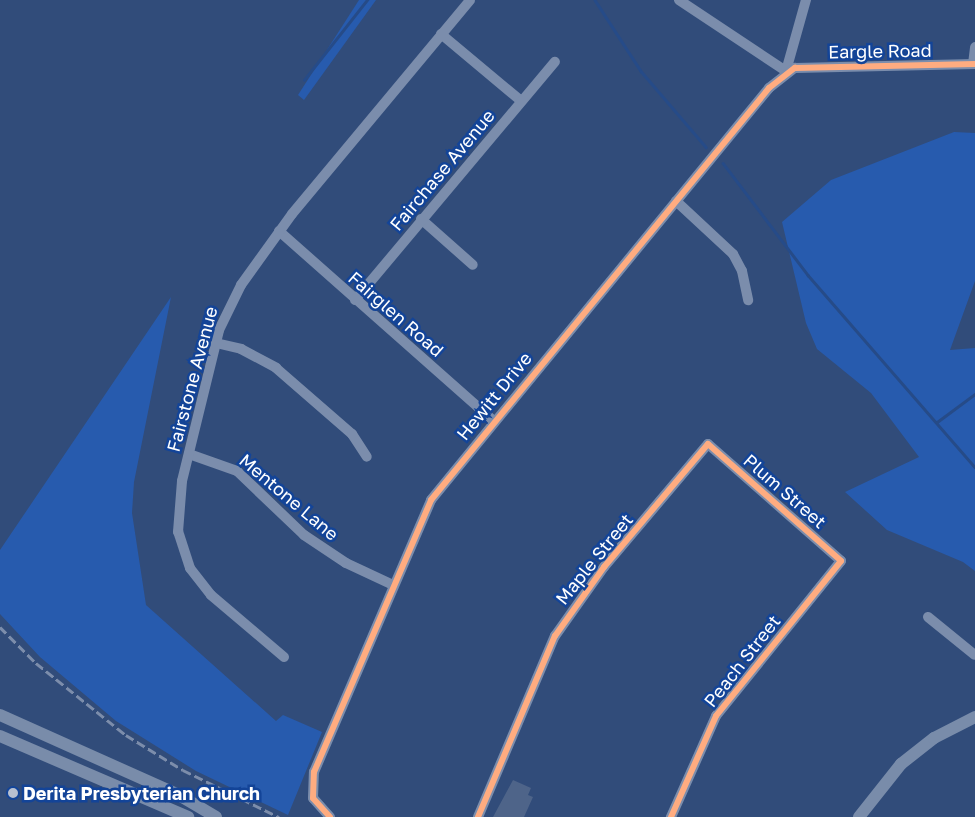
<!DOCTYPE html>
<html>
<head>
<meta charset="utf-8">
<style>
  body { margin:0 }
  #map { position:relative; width:975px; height:817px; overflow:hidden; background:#314c7a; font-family:"Golos Text",sans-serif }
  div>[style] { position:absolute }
  .green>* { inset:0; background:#275bae }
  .stream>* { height:2.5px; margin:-1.25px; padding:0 1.25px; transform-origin:1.25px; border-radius:1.25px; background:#264b88 }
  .building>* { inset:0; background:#4e6489 }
  .minor>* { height:10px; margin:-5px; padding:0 5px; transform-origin:5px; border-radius:5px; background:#7b8dac }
  .major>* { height:12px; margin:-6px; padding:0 6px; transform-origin:6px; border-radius:6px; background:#798caa }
  .rail>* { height:2.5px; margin-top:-1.25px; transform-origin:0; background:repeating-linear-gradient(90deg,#7c8dab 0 9px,transparent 0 13px) }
  .cycleway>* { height:6px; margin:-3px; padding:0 3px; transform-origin:3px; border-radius:3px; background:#ffac80 }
  .dots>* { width:14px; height:14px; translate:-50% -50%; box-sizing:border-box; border:2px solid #134498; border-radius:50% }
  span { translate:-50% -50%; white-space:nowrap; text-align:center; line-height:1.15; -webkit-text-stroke:5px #134498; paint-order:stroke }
  .street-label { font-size:18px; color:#fff }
  .poi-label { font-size:18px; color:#fff; font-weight:700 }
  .left { translate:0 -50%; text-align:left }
</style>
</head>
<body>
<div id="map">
  <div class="green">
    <div style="clip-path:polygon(359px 0,376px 0,304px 100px,298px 95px)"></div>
    <div style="clip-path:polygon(954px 132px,975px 133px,975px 281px,950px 350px,975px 348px,975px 571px,963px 562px,887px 530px,845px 492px,919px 457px,871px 393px,817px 349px,806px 323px,782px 222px,831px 180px)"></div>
    <div style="clip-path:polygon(171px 297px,134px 482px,132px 513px,146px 605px,276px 721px,283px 715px,322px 732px,288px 815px,196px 771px,116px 721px,40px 657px,0 614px,0 550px)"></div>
  </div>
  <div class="stream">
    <div style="left:595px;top:0;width:85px;rotate:57.1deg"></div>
    <div style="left:641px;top:71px;width:100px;rotate:49.5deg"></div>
    <div style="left:304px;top:80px;width:102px;rotate:-51.8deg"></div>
    <div style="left:723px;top:163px;width:141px;rotate:52.8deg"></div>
    <div style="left:808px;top:275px;width:254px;rotate:49deg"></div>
    <div style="left:937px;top:422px;width:47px;rotate:-36.4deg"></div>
  </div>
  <div class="building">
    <div style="clip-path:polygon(513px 780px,531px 788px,528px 795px,533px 797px,524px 817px,493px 817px)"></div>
  </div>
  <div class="minor">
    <div style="left:679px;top:0;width:128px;rotate:33.6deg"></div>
    <div style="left:441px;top:34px;width:104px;rotate:39.9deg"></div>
    <div style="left:973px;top:64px;width:17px;rotate:-83deg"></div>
    <div style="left:786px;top:71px;width:74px;rotate:-74.3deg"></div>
    <div style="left:676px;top:201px;width:78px;rotate:42.9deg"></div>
    <div style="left:733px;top:254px;width:19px;rotate:62deg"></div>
    <div style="left:742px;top:271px;width:30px;rotate:78deg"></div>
    <div style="left:421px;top:219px;width:69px;rotate:41.5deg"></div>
    <div style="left:279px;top:231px;width:286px;rotate:41.5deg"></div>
    <div style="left:355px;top:300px;width:311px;rotate:-50deg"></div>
    <div style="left:216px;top:343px;width:26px;rotate:13deg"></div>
    <div style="left:241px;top:349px;width:40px;rotate:28deg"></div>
    <div style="left:276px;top:368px;width:101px;rotate:41deg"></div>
    <div style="left:352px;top:434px;width:27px;rotate:57deg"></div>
    <div style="left:189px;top:454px;width:51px;rotate:19.5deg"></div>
    <div style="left:237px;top:471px;width:93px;rotate:43.7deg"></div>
    <div style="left:304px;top:535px;width:50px;rotate:33.7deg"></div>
    <div style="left:346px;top:563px;width:52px;rotate:25.1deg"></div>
    <div style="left:928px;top:617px;width:60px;rotate:39deg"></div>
    <div style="left:284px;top:657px;width:96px;rotate:-139.7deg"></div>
    <div style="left:211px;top:595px;width:34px;rotate:-128deg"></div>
    <div style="left:190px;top:568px;width:38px;rotate:-108deg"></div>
    <div style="left:178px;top:532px;width:51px;rotate:-85.5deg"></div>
    <div style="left:182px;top:481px;width:155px;rotate:-76.2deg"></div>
    <div style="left:219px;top:330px;width:50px;rotate:-63.9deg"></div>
    <div style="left:241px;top:285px;width:87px;rotate:-54.3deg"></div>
    <div style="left:292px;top:214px;width:278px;rotate:-50.2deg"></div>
    <div style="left:330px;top:817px;width:25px;rotate:-132deg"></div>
    <div style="left:313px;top:798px;width:26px;rotate:-88deg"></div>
    <div style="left:314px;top:772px;width:296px;rotate:-66.7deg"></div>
    <div style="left:431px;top:500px;width:533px;rotate:-50.63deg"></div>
    <div style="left:769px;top:88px;width:33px;rotate:-38deg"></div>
    <div style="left:795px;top:68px;width:180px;rotate:-1.3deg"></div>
    <div style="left:478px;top:817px;width:197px;rotate:-67deg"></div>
    <div style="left:555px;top:636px;width:85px;rotate:-54.6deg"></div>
    <div style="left:604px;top:567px;width:161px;rotate:-49.8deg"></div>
    <div style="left:708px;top:444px;width:177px;rotate:41.3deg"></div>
    <div style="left:841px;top:561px;width:199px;rotate:128.9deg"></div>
    <div style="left:716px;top:716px;width:111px;rotate:114deg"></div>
  </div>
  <div class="major">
    <div style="left:0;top:715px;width:196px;rotate:24.1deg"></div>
    <div style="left:179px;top:795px;width:43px;rotate:30.7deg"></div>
    <div style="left:0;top:736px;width:205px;rotate:23.3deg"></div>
    <div style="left:859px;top:817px;width:68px;rotate:-51.6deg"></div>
    <div style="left:901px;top:764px;width:42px;rotate:-38.2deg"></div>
    <div style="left:934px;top:738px;width:46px;rotate:-27.1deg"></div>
  </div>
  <div class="rail">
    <div style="left:0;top:627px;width:51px;rotate:45deg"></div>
    <div style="left:36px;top:663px;width:115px;rotate:38.7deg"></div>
    <div style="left:126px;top:735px;width:67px;rotate:31.6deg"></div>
    <div style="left:183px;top:770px;width:107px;rotate:26.1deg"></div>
  </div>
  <div class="cycleway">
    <div style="left:330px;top:817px;width:25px;rotate:-132deg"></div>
    <div style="left:313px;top:798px;width:26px;rotate:-88deg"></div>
    <div style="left:314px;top:772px;width:296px;rotate:-66.7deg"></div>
    <div style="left:431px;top:500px;width:533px;rotate:-50.63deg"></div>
    <div style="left:769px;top:88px;width:33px;rotate:-38deg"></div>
    <div style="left:795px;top:68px;width:180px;rotate:-1.3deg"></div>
    <div style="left:478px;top:817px;width:197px;rotate:-67deg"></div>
    <div style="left:555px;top:636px;width:85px;rotate:-54.6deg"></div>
    <div style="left:604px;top:567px;width:161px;rotate:-49.8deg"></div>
    <div style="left:708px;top:444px;width:177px;rotate:41.3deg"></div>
    <div style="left:841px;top:561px;width:199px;rotate:128.9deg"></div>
    <div style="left:716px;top:716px;width:111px;rotate:114deg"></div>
  </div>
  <div class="dots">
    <div style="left:13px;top:793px;background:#b7c0d0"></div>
  </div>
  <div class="street-label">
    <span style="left:880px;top:51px;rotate:-1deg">Eargle Road</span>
    <span style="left:442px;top:170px;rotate:-50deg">Fairchase Avenue</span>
    <span style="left:396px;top:314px;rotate:41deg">Fairglen Road</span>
    <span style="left:192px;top:379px;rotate:-75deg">Fairstone Avenue</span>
    <span style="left:494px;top:396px;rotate:-51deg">Hewitt Drive</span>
    <span style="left:785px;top:491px;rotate:41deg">Plum Street</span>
    <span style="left:289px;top:497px;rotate:40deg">Mentone Lane</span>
    <span style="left:594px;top:559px;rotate:-51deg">Maple Street</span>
    <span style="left:742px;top:661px;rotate:-52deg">Peach Street</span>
  </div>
  <div class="poi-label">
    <span class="left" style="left:23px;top:793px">Derita Presbyterian Church</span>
  </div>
</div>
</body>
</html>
